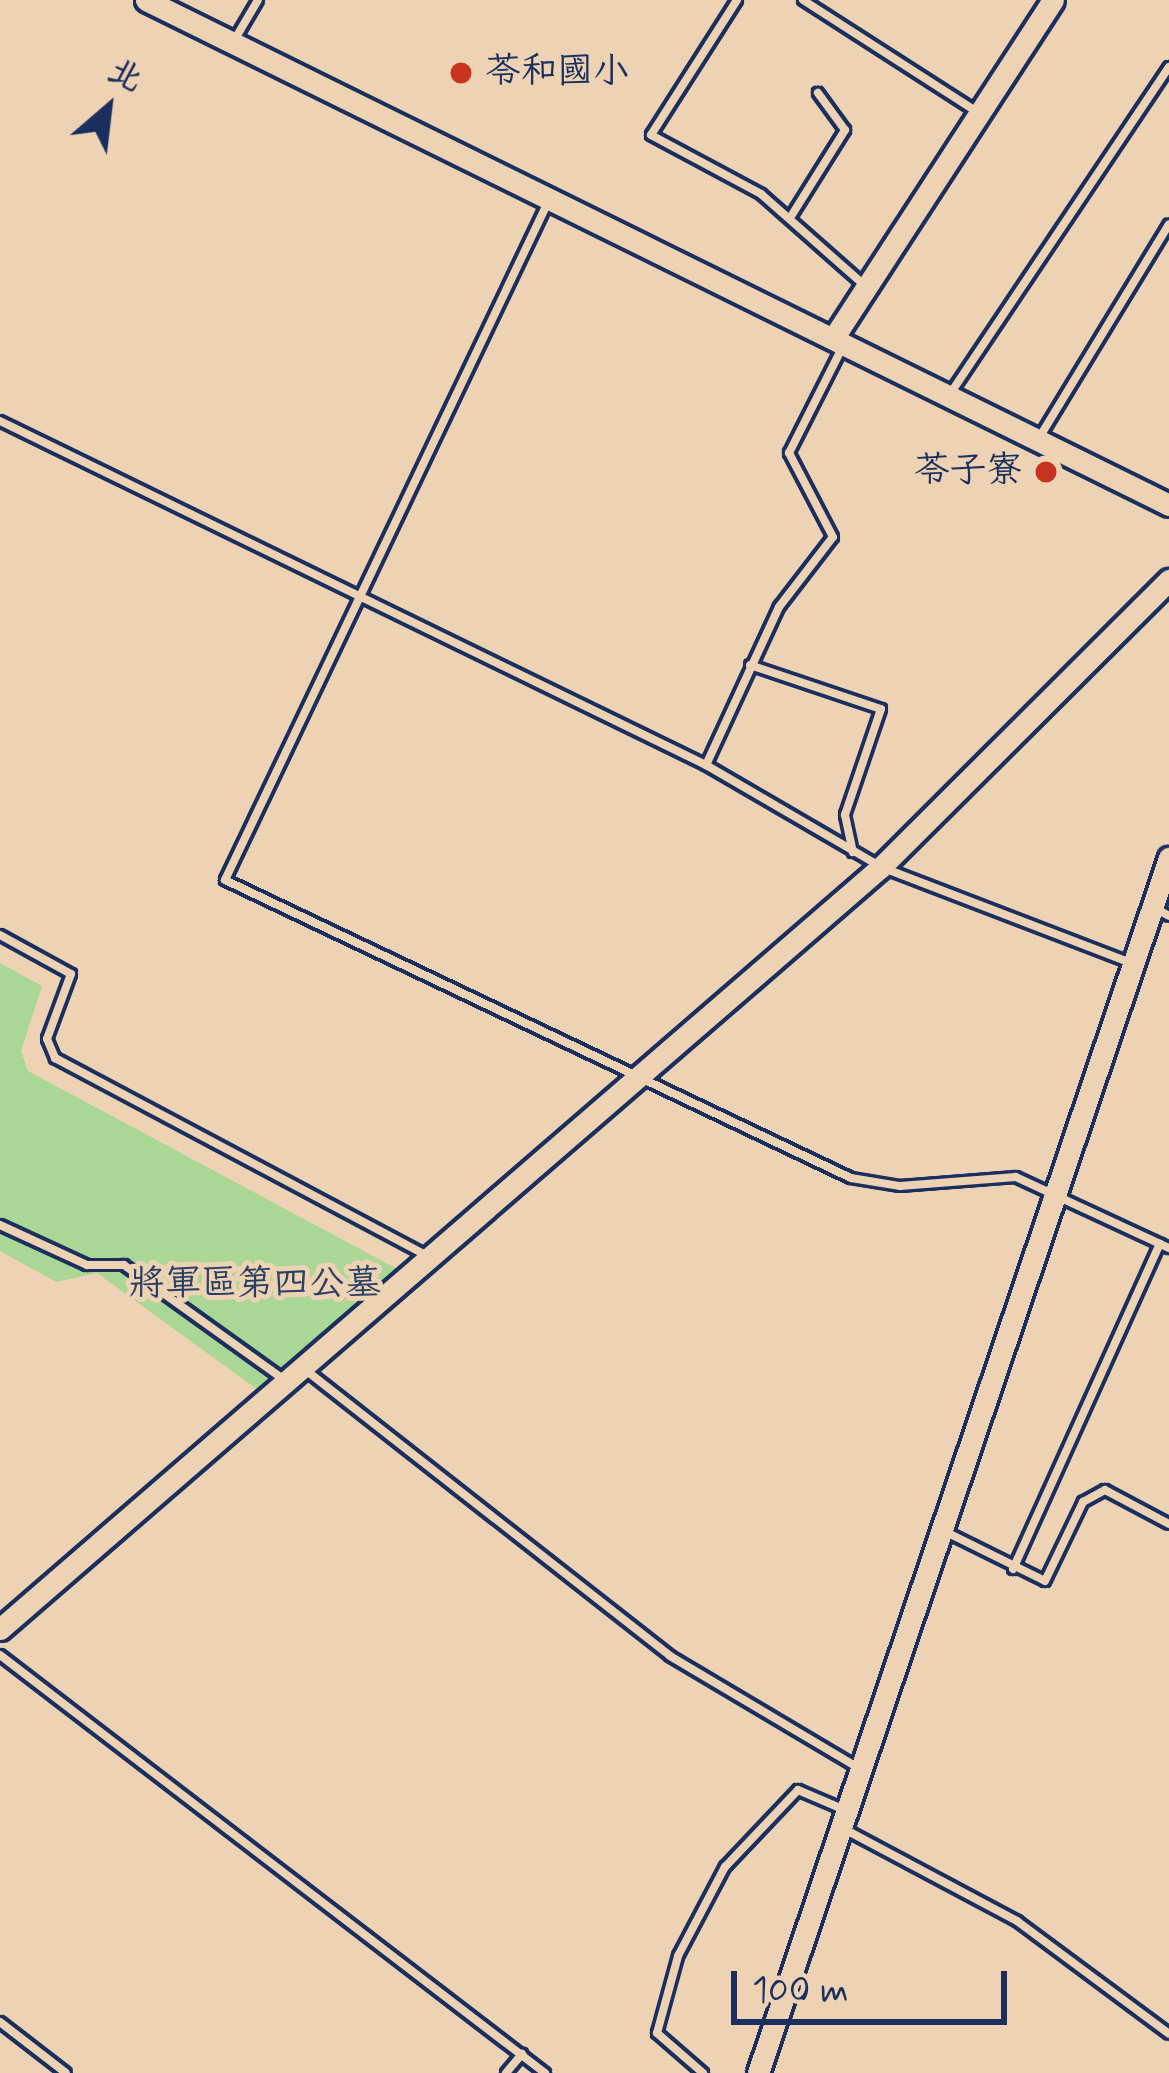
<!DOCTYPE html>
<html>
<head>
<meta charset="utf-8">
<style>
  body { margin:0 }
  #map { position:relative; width:1169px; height:2073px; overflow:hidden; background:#edd2b4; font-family:Mynerve,"LXGW WenKai TC",sans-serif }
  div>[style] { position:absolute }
  .green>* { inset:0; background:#aad796 }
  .roads { filter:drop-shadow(3px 0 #1b2f5e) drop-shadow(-3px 0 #1b2f5e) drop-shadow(0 3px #1b2f5e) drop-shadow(0 -3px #1b2f5e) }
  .lane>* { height:8px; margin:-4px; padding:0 4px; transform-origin:4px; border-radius:4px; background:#edd2b4 }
  .secondary>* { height:21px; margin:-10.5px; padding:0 10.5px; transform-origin:10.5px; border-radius:10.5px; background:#edd2b4 }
  .dots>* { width:33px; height:33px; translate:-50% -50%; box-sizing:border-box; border:6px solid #edd2b4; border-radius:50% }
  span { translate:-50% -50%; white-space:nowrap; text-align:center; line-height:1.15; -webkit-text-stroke:10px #edd2b4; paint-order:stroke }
  .poi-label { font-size:36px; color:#1b2f5e }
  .left { translate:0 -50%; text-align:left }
  .right { translate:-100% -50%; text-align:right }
  .park-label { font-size:36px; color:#294064 }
  .north { position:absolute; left:48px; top:48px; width:120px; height:120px; -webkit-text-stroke:9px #edd2b4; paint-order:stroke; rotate:28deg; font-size:33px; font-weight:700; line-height:48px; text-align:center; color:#1b2f5e }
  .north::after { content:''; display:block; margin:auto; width:42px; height:54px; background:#1b2f5e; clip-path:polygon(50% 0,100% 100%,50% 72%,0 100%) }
  .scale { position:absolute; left:731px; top:1971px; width:276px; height:54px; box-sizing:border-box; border:6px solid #1b2f5e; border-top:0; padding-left:15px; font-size:36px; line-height:42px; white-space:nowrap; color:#1b2f5e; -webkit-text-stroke:9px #edd2b4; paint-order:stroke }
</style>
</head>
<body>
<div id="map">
  <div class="green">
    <div style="clip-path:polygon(0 963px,42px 986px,21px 1051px,28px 1071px,399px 1270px,258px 1390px,97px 1273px,56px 1282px,0 1251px)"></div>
  </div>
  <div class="roads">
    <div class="lane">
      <div style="left:737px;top:0;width:160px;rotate:122.5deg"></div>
      <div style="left:651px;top:135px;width:125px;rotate:28.2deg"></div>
      <div style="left:761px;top:194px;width:136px;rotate:41.4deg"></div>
      <div style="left:803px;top:0;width:206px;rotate:32.7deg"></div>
      <div style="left:235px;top:39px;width:45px;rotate:-59.5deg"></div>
      <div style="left:549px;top:200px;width:753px;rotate:115.48deg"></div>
      <div style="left:225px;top:880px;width:693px;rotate:25.46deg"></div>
      <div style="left:851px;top:1178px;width:50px;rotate:9.3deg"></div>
      <div style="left:900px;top:1186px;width:116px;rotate:-4.4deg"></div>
      <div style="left:1016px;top:1177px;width:169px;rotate:24.9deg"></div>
      <div style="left:790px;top:218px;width:104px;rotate:-58deg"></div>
      <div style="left:845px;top:130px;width:46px;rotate:-126.1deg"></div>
      <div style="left:952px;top:391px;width:390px;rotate:-56.2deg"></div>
      <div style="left:0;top:421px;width:785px;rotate:25.98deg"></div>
      <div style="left:706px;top:765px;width:203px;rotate:30.2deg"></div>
      <div style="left:881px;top:867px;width:265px;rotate:21deg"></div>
      <div style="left:1039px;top:438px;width:250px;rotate:-58.7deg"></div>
      <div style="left:750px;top:665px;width:138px;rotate:18.6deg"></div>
      <div style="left:881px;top:709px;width:112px;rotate:108.8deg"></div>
      <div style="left:845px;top:815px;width:38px;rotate:78deg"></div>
      <div style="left:706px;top:765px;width:174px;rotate:-65.2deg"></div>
      <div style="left:779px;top:607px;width:88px;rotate:-52.4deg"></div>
      <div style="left:833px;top:537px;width:95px;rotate:-117.6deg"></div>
      <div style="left:789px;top:453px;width:120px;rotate:-63.2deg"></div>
      <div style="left:1153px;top:907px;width:18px;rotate:29deg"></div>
      <div style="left:0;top:935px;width:81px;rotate:28.8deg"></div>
      <div style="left:71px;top:974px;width:69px;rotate:110.3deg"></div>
      <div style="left:47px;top:1039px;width:21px;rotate:67deg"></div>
      <div style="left:55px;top:1058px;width:420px;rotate:28deg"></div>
      <div style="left:0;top:1225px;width:96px;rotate:24.7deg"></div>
      <div style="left:87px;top:1265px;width:37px"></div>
      <div style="left:124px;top:1265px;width:196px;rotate:35.6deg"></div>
      <div style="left:303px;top:1368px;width:467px;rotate:38.1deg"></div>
      <div style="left:670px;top:1656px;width:220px;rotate:30.7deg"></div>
      <div style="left:946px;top:1532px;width:110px;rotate:26.3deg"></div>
      <div style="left:1045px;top:1581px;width:88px;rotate:-64.3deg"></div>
      <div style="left:1083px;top:1502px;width:25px;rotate:-29deg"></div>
      <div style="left:1105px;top:1490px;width:72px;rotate:28deg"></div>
      <div style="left:1013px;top:1569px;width:357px;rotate:-65.7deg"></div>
      <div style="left:0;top:1655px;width:687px;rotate:37.49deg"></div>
      <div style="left:846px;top:1830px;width:194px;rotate:28deg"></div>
      <div style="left:1017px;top:1921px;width:189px;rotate:36.6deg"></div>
      <div style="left:0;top:2022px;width:83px;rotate:37.7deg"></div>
      <div style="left:506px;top:2073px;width:25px;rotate:-50deg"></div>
      <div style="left:703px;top:2073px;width:61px;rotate:-139deg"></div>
      <div style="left:657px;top:2033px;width:80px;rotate:-74.7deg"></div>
      <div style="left:678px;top:1956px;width:101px;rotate:-62.2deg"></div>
      <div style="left:725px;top:1867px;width:106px;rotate:-46.5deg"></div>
      <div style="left:798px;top:1790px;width:51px;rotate:23.1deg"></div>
    </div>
    <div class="secondary">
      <div style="left:146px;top:0;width:1141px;rotate:26.27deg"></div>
      <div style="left:836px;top:334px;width:398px;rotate:-57deg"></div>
      <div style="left:0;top:1629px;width:1165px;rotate:-40.86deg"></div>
      <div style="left:881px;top:867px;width:407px;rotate:-44.9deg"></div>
      <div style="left:758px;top:2073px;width:1283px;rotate:-71.31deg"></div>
    </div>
  </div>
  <div class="dots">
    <div style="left:461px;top:73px;background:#c8321e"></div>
    <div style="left:1046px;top:472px;background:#c8321e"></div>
  </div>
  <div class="poi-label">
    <span class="left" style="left:485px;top:73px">苓和國小</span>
    <span class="right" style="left:1022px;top:472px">苓子寮</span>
  </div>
  <div class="park-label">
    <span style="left:255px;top:1285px">將軍區第四公墓</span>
  </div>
  <div class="north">北</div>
  <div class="scale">100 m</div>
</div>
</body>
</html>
